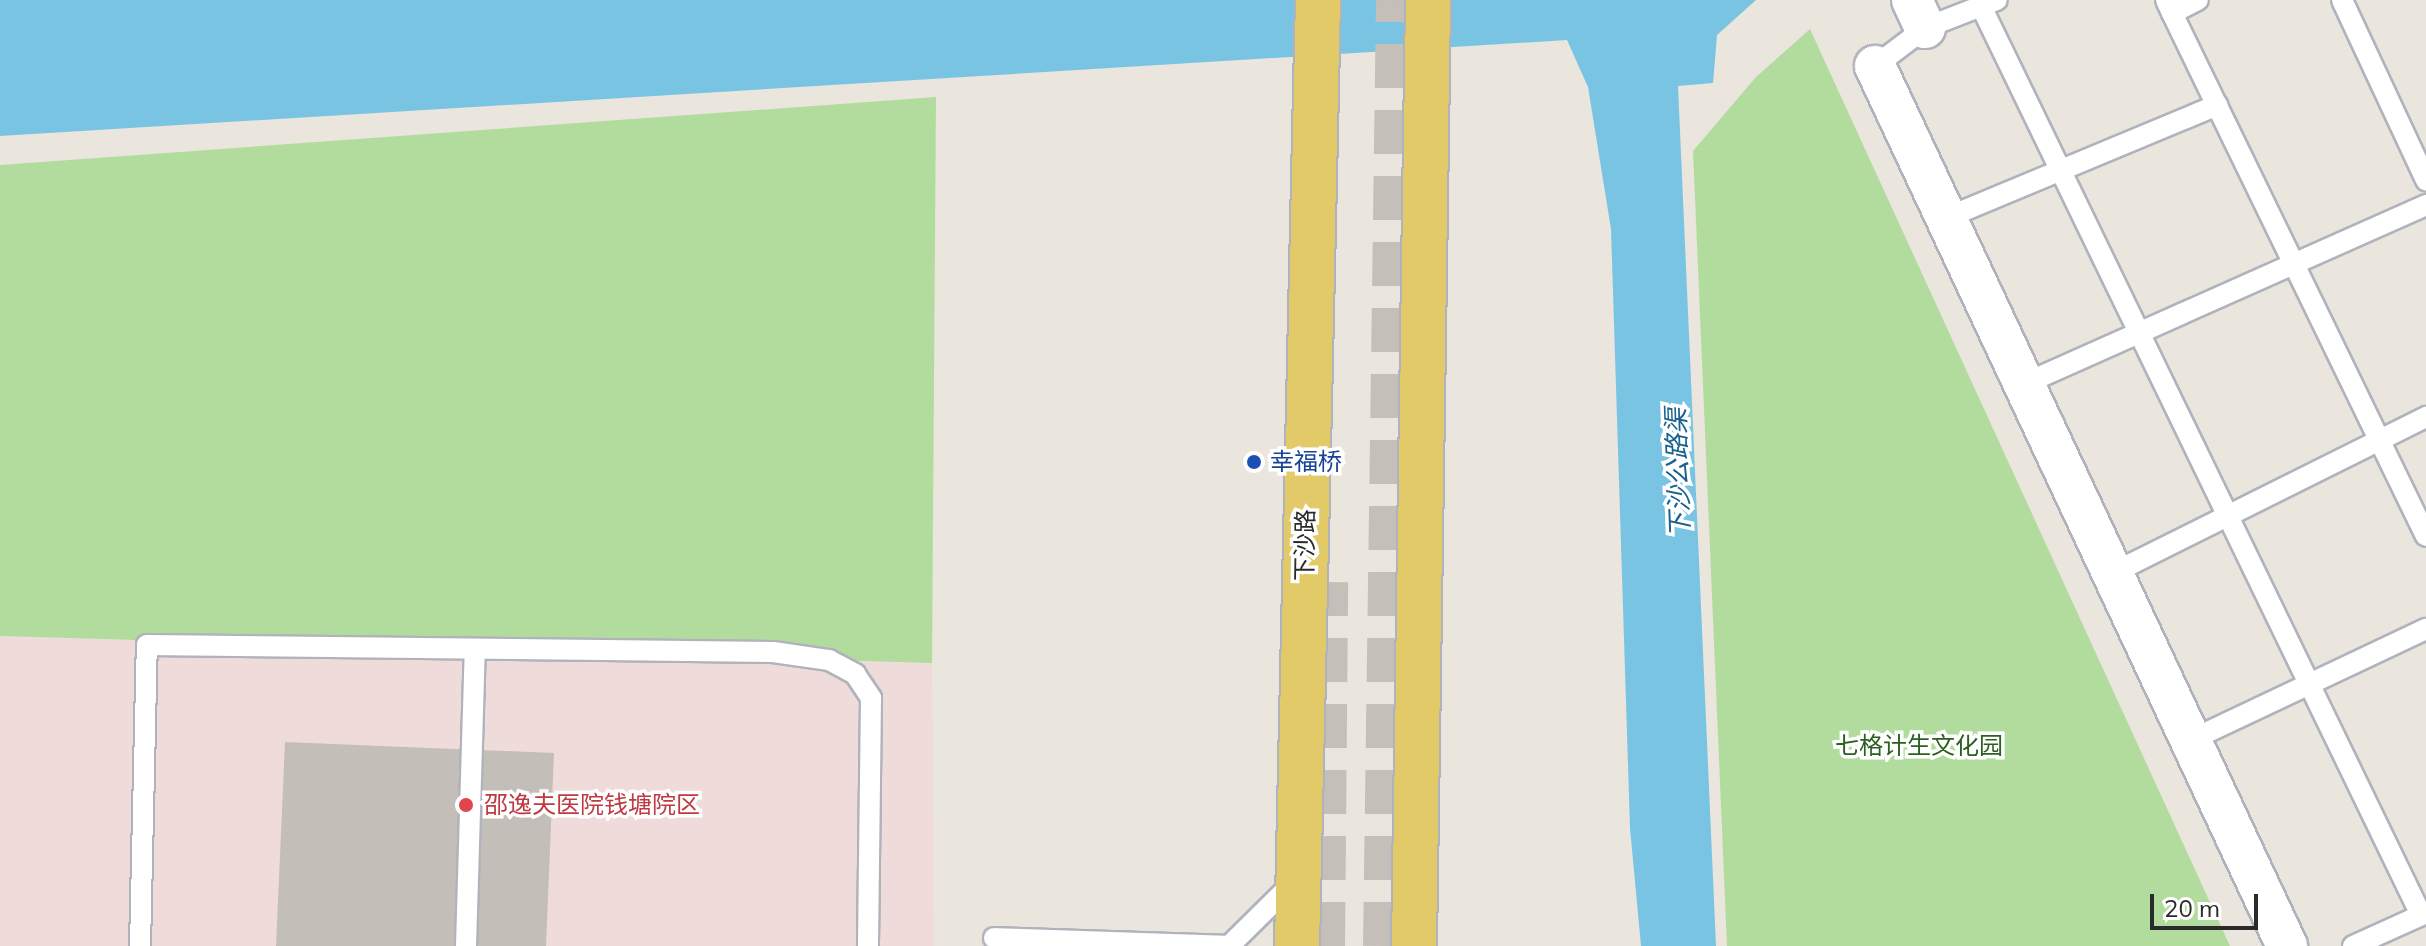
<!DOCTYPE html>
<html>
<head>
<meta charset="utf-8">
<style>
  body { margin:0 }
  #map { position:relative; width:2426px; height:946px; overflow:hidden; background:#eae5dd; font-family:Mulish,"Noto Sans SC",sans-serif }
  div>[style] { position:absolute }
  .medical>* { inset:0; background:#f0dbdb }
  .green>* { inset:0; background:#b2dc9e }
  .water>* { inset:0; background:#79c4e3 }
  .building>* { inset:0; background:#c3bfb8 }
  .highway-tunnel>* { height:44px; margin-top:-22px; transform-origin:0; background:repeating-linear-gradient(90deg,#c4c0b9 0 44px,transparent 0 66px) }
  .roads { filter:drop-shadow(2px 0 #b0b3bc) drop-shadow(-2px 0 #b0b3bc) drop-shadow(0 2px #b0b3bc) drop-shadow(0 -2px #b0b3bc) }
  .lane>* { height:20px; margin:-10px; padding:0 10px; transform-origin:10px; border-radius:10px; background:#fff }
  .street>* { height:40px; margin:-20px; padding:0 20px; transform-origin:20px; border-radius:20px; background:#fff }
  .primary>* { height:44px; margin:-22px; padding:0 22px; transform-origin:22px; border-radius:22px; background:#e3ca69 }
  .dots>* { width:22px; height:22px; translate:-50% -50%; box-sizing:border-box; border:4px solid #fff; border-radius:50% }
  span { translate:-50% -50%; white-space:nowrap; text-align:center; line-height:1.15; -webkit-text-stroke:7px #fff; paint-order:stroke }
  .transit-label { font-size:24px; color:#164399 }
  .left { translate:0 -50%; text-align:left }
  .street-label { font-size:24px; color:#2a2a2a }
  .park-label { font-size:24px; color:#2c6021 }
  .health-label { font-size:24px; color:#be3a42 }
  .water-label { font-size:26px; color:#1a628e; font-style:italic }
  .scale { position:absolute; left:2150px; top:894px; width:108px; height:36px; box-sizing:border-box; border:4px solid #2a2a2a; border-top:0; padding-left:10px; font-size:24px; line-height:28px; white-space:nowrap; color:#2a2a2a; -webkit-text-stroke:6px #fff; paint-order:stroke }
</style>
</head>
<body>
<div id="map">
  <div class="medical">
    <div style="clip-path:polygon(0 636px,932px 663px,934px 946px,0 946px)"></div>
  </div>
  <div class="green">
    <div style="clip-path:polygon(1810px 29px,2230px 946px,1727px 946px,1693px 151px,1756px 77px)"></div>
    <div style="clip-path:polygon(936px 97px,932px 663px,0 636px,0 165px)"></div>
  </div>
  <div class="water">
    <div style="clip-path:polygon(0 0,1756px 0,1717px 35px,1713px 83px,1678px 86px,1716px 946px,1641px 946px,1630px 828px,1611px 229px,1588px 87px,1567px 40px,0 136px)"></div>
  </div>
  <div class="building">
    <div style="clip-path:polygon(285px 742px,554px 753px,546px 946px,276px 946px)"></div>
  </div>
  <div class="highway-tunnel">
    <div style="left:1323px;top:946px;width:364px;rotate:-89.5deg"></div>
    <div style="left:1385px;top:946px;width:946px;rotate:-89.21deg"></div>
  </div>
  <div class="roads">
    <div class="lane">
      <div style="left:2166px;top:0;width:14px;rotate:65deg"></div>
      <div style="left:2172px;top:13px;width:29px;rotate:-27deg"></div>
      <div style="left:2342px;top:0;width:199px;rotate:65deg"></div>
      <div style="left:1981px;top:6px;width:1010px;rotate:64.17deg"></div>
      <div style="left:2172px;top:13px;width:581px;rotate:64.1deg"></div>
      <div style="left:1875px;top:66px;width:63px;rotate:-37.2deg"></div>
      <div style="left:1925px;top:28px;width:77px;rotate:-21.3deg"></div>
      <div style="left:1946px;top:218px;width:294px;rotate:-22.6deg"></div>
      <div style="left:2024px;top:384px;width:440px;rotate:-24deg"></div>
      <div style="left:2113px;top:573px;width:350px;rotate:-26.5deg"></div>
      <div style="left:2191px;top:740px;width:260px;rotate:-25.3deg"></div>
      <div style="left:994px;top:938px;width:235px;rotate:1.9deg"></div>
      <div style="left:140px;top:946px;width:301px;rotate:-88.7deg"></div>
      <div style="left:147px;top:645px;width:626px;rotate:0.64deg"></div>
      <div style="left:773px;top:652px;width:57px;rotate:8.1deg"></div>
      <div style="left:829px;top:660px;width:30px;rotate:28deg"></div>
      <div style="left:855px;top:674px;width:29px;rotate:56deg"></div>
      <div style="left:871px;top:698px;width:248px;rotate:90.7deg"></div>
      <div style="left:466px;top:946px;width:297px;rotate:-88.3deg"></div>
      <div style="left:1229px;top:946px;width:93px;rotate:-44.6deg"></div>
      <div style="left:2353px;top:946px;width:80px;rotate:-24.3deg"></div>
    </div>
    <div class="street">
      <div style="left:1912px;top:0;width:31px;rotate:65deg"></div>
      <div style="left:1875px;top:66px;width:972px;rotate:64.91deg"></div>
    </div>
    <div class="primary">
      <div style="left:1297px;top:946px;width:946px;rotate:-88.73deg"></div>
      <div style="left:1414px;top:946px;width:946px;rotate:-89.15deg"></div>
    </div>
  </div>
  <div class="dots">
    <div style="left:1254px;top:462px;background:#1a4fb4"></div>
    <div style="left:466px;top:805px;background:#e0444e"></div>
  </div>
  <div class="transit-label">
    <span class="left" style="left:1270px;top:462px">幸福桥</span>
  </div>
  <div class="street-label">
    <span style="left:1305px;top:545px;rotate:-89deg">下沙路</span>
  </div>
  <div class="park-label">
    <span style="left:1919px;top:746px">七格计生文化园</span>
  </div>
  <div class="health-label">
    <span class="left" style="left:484px;top:805px">邵逸夫医院钱塘院区</span>
  </div>
  <div class="water-label">
    <span style="left:1678px;top:473px;rotate:-92deg">下沙公路渠</span>
  </div>
  <div class="scale">20 m</div>
</div>
</body>
</html>
